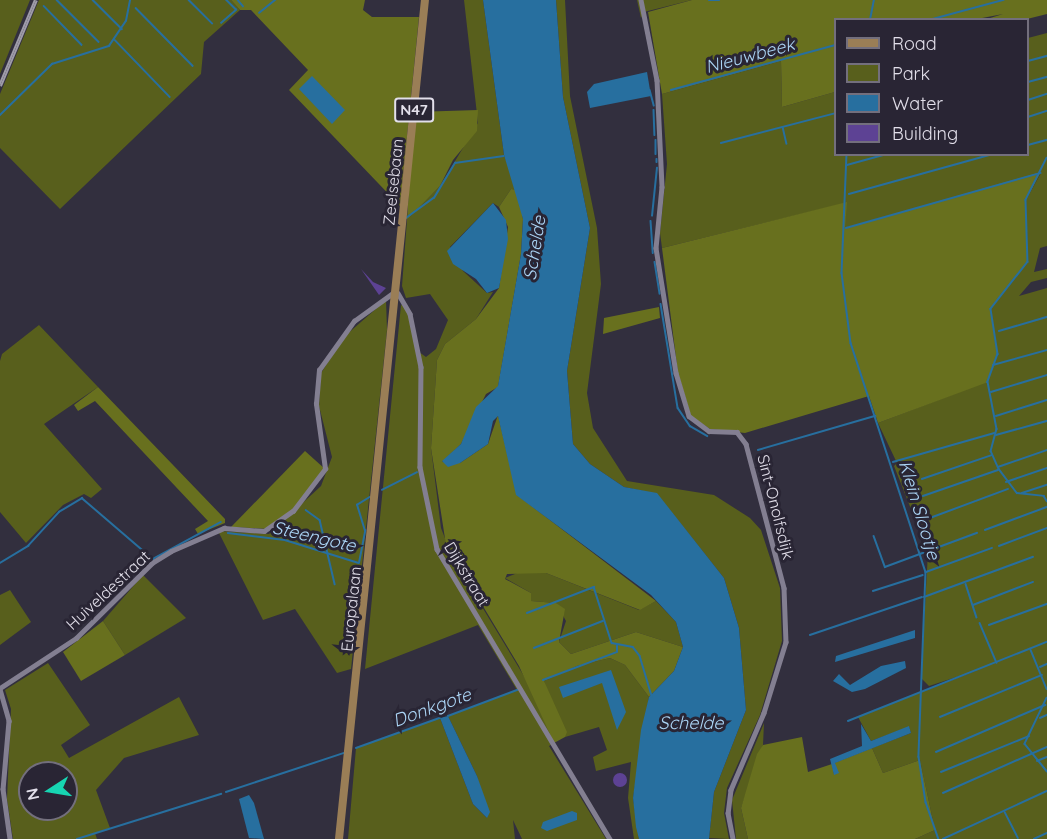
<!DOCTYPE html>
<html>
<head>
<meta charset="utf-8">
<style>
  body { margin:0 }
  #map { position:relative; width:1047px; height:839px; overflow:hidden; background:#322f3e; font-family:Quicksand,sans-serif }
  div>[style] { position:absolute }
  .green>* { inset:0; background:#585f1c }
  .forest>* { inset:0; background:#68701e }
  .water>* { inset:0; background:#276f9f }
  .stream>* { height:1.5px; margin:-0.75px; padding:0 0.75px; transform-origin:0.75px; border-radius:0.75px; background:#276f9f }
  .building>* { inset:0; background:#5d4294 }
  .round { border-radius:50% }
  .minor>* { height:4.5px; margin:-2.25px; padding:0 2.25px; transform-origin:2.25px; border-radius:2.25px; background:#837f91 }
  .primary>* { height:8px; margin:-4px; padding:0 4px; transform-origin:4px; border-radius:4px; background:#9a7e56 }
  .rail>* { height:4px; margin-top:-2px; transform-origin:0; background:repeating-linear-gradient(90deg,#292534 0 4.5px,#9f9ca9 0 9px); box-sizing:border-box; border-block:2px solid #9f9ca9 }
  span { translate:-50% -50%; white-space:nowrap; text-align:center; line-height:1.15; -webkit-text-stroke:6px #292534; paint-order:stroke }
  .shield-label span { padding:2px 4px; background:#292534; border:2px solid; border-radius:4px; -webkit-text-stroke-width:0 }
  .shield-label { font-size:15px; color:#e2dfea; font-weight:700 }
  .street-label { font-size:16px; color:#e2dfea }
  .water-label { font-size:18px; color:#abd4f5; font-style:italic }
  .legend { position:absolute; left:834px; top:18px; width:195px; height:138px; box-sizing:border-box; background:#292534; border:2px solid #736f7d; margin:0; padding:8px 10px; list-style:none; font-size:18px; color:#e2dfea }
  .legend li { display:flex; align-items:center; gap:12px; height:30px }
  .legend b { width:30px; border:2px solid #736f7d }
  .north { position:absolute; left:18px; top:761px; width:60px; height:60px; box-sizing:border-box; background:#292534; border:2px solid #736f7d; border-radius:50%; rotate:258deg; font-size:16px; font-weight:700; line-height:24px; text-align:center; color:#e2dfea }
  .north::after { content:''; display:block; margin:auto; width:21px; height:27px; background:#17d5b2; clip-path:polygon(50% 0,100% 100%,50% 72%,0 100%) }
</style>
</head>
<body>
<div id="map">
  <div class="green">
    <div style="clip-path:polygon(0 0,30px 0,0 74px)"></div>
    <div style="clip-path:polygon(39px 0,231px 0,240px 10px,204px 42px,201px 74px,60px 209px,0 148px,0 94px)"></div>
    <div style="clip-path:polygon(464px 0,483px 0,504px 155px,518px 190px,511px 189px,499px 207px,493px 203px,450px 247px,463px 271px,487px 293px,493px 292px,476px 319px,445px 344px,437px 360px,431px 448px,441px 528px,453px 559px,533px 691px,554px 743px,549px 746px,606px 839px,522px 839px,513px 820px,515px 839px,348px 839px,356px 748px,440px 718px,473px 804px,487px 818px,477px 776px,448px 716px,517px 690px,478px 625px,365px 669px,401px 305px,407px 307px,419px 352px,426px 357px,436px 349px,448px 320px,430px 294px,406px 298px,402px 286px,407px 220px,440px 186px,478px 123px)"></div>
    <div style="clip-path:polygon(556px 0,565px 0,570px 96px,597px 228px,601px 284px,587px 393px,593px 428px,627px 481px,714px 495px,750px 518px,761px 530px,780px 588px,782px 641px,760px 715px,727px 788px,724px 813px,729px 839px,709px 838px,714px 792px,746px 710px,739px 628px,724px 578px,657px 494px,624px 487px,590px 464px,573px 444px,567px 371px,590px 228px,563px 97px)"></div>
    <div style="clip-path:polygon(637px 0,692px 0,644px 12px,641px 18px)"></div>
    <div style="clip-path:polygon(1047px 33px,1047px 246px,1040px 248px,1034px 272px,1047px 269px,1047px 278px,1031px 282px,1019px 296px,1047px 288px,1047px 839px,915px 839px,935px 830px,920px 760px,883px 773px,872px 748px,911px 733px,909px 727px,871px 741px,858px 717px,978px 670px,929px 686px,921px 678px,928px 552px,894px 466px,897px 463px,878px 423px,988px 381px,998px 354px,991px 309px,1028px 262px,1026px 200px,1041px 173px,844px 228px,846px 203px,662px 248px,660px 233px,667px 164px,662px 94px,781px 61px,782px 107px,835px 92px,836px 154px,1028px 154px,1028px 38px)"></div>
    <div style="clip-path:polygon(386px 300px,387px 330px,351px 669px,337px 673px,295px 609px,263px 620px,218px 531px,269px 534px,321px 486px,332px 457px,319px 406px,321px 373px,345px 336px)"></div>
    <div style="clip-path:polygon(39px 325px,98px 387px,44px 424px,102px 489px,91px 498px,84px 494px,63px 505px,26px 543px,0 512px,0 361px,2px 354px)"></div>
    <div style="clip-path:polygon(520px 572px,546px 573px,639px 610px,656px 601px,676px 622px,683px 647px,636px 632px,571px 654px,559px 642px,566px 621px,556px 603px,531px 601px,531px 593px,505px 578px)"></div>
    <div style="clip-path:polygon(143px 575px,186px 618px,125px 655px,103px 621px)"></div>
    <div style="clip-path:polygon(10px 590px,31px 622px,0 645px,0 595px)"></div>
    <div style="clip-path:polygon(610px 658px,625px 665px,649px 697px,633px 798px,639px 839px,634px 839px,628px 798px,631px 762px,596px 771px,593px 757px,607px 750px,599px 727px,565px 737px,545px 688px,544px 681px,577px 666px)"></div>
    <div style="clip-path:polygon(evenodd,48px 663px,90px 725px,61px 745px,69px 758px,179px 697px,199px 735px,124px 758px,96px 790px,110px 828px,95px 833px,97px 839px,13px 839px,7px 799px,11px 709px,5px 690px,48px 663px,30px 773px,66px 773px,66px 809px,30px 809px,30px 773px)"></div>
    <div style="clip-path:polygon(764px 723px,763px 745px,741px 808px,748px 839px,736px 839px,732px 800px)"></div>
  </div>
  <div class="forest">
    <div style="clip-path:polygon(231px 0,365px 0,363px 10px,372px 17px,419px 17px,400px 206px,289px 90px,308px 70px,251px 10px,240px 10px)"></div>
    <div style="clip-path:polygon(692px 0,1047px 0,1047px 14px,1027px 19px,987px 19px,1003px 14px,977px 19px,836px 20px,835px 92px,782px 107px,781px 61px,662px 94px,648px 12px)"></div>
    <div style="clip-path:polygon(478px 110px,477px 131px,453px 160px,440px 186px,407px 220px,414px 112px)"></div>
    <div style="clip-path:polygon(1041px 172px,1026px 200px,1028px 262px,991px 309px,998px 354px,988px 382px,878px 423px,869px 396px,745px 433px,710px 429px,691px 416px,678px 373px,662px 248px,847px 202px,845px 228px)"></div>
    <div style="clip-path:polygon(511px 189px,518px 190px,523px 219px,521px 254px,498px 387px,486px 394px,461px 444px,442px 462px,460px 463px,488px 444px,498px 415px,517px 495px,656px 601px,640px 610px,546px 573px,507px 574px,505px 579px,531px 593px,531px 601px,556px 603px,565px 609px,559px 642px,571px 654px,636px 632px,683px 647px,674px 671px,649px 697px,625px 665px,610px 658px,577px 666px,544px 681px,567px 732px,565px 737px,554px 743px,519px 666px,446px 545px,431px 448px,437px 360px,445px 344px,476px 319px,499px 288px,508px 227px,499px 207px)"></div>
    <div style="clip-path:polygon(659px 307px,660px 318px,603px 334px,604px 318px)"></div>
    <div style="clip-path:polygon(98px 387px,225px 519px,225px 523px,198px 534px,195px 529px,208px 521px,95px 401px,78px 411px,74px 405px)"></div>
    <div style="clip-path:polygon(305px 451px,325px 469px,293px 511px,270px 529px,231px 527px)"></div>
    <div style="clip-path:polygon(103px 621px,125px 655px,81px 681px,63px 652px)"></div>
    <div style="clip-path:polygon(802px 737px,808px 772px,832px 764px,834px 774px,834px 763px,872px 748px,883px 773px,920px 760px,935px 830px,915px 839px,748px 839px,741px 808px,757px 754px,763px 745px)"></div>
  </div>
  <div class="water">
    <div style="clip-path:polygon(483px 0,556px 0,563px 97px,590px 228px,567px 371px,573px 444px,590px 464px,624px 487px,657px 493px,724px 578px,739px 628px,746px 710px,714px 792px,709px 839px,639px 839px,636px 827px,633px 798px,641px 730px,649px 697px,674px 671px,683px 647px,676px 622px,651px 595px,516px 495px,498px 416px,493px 421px,488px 444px,460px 463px,448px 467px,442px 461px,461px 444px,476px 407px,498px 386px,521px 254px,523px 219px,504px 155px)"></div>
    <div style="clip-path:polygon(647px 72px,651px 96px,590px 108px,587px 92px,594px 84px)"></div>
    <div style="clip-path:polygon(312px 76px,345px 110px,332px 124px,299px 89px)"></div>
    <div style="clip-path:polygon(493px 203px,506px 220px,508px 239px,499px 288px,487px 293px,476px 279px,453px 264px,447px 251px)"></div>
    <div style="clip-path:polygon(915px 630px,915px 638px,835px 662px,836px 656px)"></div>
    <div style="clip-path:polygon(905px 661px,906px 668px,865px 689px,852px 692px,833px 681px,839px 674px,850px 685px,881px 666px)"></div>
    <div style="clip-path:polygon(611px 670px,626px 712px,617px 730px,602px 683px,563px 698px,559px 687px)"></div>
    <div style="clip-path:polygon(448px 716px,477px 776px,490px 812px,487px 818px,473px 804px,440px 718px)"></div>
    <div style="clip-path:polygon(861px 724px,871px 741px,909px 726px,911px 733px,835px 763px,839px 773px,834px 775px,830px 759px,862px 746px)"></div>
    <div style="clip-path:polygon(249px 795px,254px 803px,264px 839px,249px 838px,239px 799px)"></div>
    <div style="clip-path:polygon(572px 811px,577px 813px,577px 820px,547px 831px,541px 828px,543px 822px)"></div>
  </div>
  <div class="stream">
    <div style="left:57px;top:0;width:59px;rotate:45deg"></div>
    <div style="left:93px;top:0;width:41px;rotate:45deg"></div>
    <div style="left:189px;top:0;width:33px;rotate:45deg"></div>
    <div style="left:238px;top:0;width:8px;rotate:50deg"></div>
    <div style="left:709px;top:0;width:10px"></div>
    <div style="left:44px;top:6px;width:54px;rotate:45.7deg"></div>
    <div style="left:136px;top:8px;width:81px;rotate:45.5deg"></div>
    <div style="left:259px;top:13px;width:21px;rotate:-39deg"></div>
    <div style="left:870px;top:20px;width:20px;rotate:-79deg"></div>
    <div style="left:929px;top:20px;width:77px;rotate:-15.1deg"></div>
    <div style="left:221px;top:23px;width:20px;rotate:-41deg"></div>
    <div style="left:236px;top:10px;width:14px;rotate:-135deg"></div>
    <div style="left:115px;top:40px;width:79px;rotate:46deg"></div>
    <div style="left:1028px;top:61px;width:20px;rotate:-15deg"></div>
    <div style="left:1028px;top:82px;width:20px;rotate:-15deg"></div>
    <div style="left:650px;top:90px;width:16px;rotate:75deg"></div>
    <div style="left:671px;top:90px;width:171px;rotate:-15.3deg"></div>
    <div style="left:1028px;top:100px;width:20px;rotate:-18deg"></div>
    <div style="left:654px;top:110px;width:25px;rotate:88deg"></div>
    <div style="left:0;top:115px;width:73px;rotate:-44.4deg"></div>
    <div style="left:52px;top:64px;width:60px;rotate:-17.5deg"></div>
    <div style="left:109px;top:46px;width:30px;rotate:-56deg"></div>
    <div style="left:126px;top:21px;width:21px;rotate:-79deg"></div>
    <div style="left:1028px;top:117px;width:20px;rotate:-18deg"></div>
    <div style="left:783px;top:127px;width:17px;rotate:77deg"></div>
    <div style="left:656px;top:140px;width:14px;rotate:90deg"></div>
    <div style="left:721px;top:143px;width:119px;rotate:-14.6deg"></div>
    <div style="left:1028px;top:145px;width:20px;rotate:-15deg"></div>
    <div style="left:847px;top:154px;width:119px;rotate:92.4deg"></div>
    <div style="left:842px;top:273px;width:71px;rotate:82.7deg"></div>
    <div style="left:851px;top:343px;width:241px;rotate:71.9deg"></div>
    <div style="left:926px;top:572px;width:185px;rotate:92.2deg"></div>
    <div style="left:919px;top:757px;width:46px;rotate:81.2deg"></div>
    <div style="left:926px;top:802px;width:39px;rotate:71deg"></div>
    <div style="left:1047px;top:158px;width:47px;rotate:116.6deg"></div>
    <div style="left:1026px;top:200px;width:62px;rotate:88.2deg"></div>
    <div style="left:1028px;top:262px;width:60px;rotate:128.2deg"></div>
    <div style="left:991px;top:309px;width:46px;rotate:81.2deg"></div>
    <div style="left:998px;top:354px;width:30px;rotate:110deg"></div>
    <div style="left:988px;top:382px;width:48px;rotate:79.2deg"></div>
    <div style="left:997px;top:429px;width:23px;rotate:105deg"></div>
    <div style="left:991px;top:451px;width:20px;rotate:66deg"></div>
    <div style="left:999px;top:469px;width:30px;rotate:53deg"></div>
    <div style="left:1017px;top:493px;width:27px;rotate:6deg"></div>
    <div style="left:1044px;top:496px;width:6px;rotate:59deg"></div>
    <div style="left:657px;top:159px;width:3px;rotate:90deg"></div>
    <div style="left:847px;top:165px;width:41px;rotate:-15.4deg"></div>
    <div style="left:849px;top:194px;width:149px;rotate:-15.5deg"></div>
    <div style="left:652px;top:216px;width:48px;rotate:-84.1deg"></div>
    <div style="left:406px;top:218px;width:34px;rotate:-36deg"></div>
    <div style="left:434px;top:198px;width:41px;rotate:-59deg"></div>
    <div style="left:455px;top:163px;width:49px;rotate:-8.1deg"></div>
    <div style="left:651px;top:221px;width:32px;rotate:86deg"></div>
    <div style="left:846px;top:228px;width:202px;rotate:-15.8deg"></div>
    <div style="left:655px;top:262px;width:32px;rotate:81deg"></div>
    <div style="left:661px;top:304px;width:105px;rotate:80.7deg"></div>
    <div style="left:678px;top:408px;width:22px;rotate:56deg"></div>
    <div style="left:690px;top:426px;width:20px;rotate:30deg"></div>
    <div style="left:999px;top:331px;width:50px;rotate:-16.3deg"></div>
    <div style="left:993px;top:365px;width:56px;rotate:-15.5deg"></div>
    <div style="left:991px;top:392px;width:59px;rotate:-16.9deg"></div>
    <div style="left:996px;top:416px;width:53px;rotate:-17.4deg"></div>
    <div style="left:996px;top:435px;width:53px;rotate:-15.4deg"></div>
    <div style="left:758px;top:450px;width:122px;rotate:-16.2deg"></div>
    <div style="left:893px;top:462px;width:106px;rotate:-15.9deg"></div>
    <div style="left:998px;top:467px;width:52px;rotate:-19.1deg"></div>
    <div style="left:922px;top:479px;width:74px;rotate:-18.9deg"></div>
    <div style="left:1006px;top:482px;width:43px;rotate:-18.9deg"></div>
    <div style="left:382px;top:490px;width:39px;rotate:-27deg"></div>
    <div style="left:1022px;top:493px;width:26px;rotate:-18deg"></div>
    <div style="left:923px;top:496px;width:79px;rotate:-19.1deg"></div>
    <div style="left:306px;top:510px;width:17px;rotate:36deg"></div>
    <div style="left:320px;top:520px;width:66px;rotate:76.8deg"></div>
    <div style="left:930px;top:518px;width:83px;rotate:-20.4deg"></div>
    <div style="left:985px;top:530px;width:66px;rotate:-20.4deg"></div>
    <div style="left:228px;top:533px;width:57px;rotate:7deg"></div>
    <div style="left:285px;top:540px;width:77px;rotate:17.3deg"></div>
    <div style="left:359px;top:563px;width:33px;rotate:-79deg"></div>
    <div style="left:365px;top:531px;width:27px;rotate:-107deg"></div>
    <div style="left:357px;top:505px;width:15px;rotate:-32deg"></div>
    <div style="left:874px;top:536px;width:33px;rotate:70deg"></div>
    <div style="left:885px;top:567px;width:98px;rotate:-20.3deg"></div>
    <div style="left:999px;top:546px;width:51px;rotate:-20.6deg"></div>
    <div style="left:0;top:563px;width:33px;rotate:-31deg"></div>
    <div style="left:28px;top:546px;width:46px;rotate:-47.6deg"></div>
    <div style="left:59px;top:512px;width:27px;rotate:-31deg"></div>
    <div style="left:82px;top:498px;width:94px;rotate:40.7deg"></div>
    <div style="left:153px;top:559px;width:77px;rotate:-28.6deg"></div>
    <div style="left:926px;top:572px;width:70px;rotate:-20deg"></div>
    <div style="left:966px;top:584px;width:35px;rotate:72deg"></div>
    <div style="left:873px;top:591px;width:52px;rotate:-17.7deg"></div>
    <div style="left:924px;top:597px;width:116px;rotate:-20.2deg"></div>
    <div style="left:973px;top:605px;width:64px;rotate:-21deg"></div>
    <div style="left:527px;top:613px;width:72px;rotate:-21.2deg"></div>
    <div style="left:594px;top:587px;width:59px;rotate:72.2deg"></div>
    <div style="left:612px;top:643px;width:21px;rotate:11deg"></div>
    <div style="left:633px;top:647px;width:11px;rotate:52deg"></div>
    <div style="left:640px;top:656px;width:42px;rotate:73.3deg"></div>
    <div style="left:980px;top:623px;width:43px;rotate:67deg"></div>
    <div style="left:989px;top:625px;width:62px;rotate:-19.9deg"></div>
    <div style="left:810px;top:635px;width:118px;rotate:-18.7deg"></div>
    <div style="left:534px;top:648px;width:74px;rotate:-21.4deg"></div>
    <div style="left:1031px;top:650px;width:42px;rotate:67.7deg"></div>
    <div style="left:1040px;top:667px;width:8px;rotate:-23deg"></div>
    <div style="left:543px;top:680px;width:79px;rotate:-20.7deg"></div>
    <div style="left:617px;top:652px;width:6px;rotate:-90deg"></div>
    <div style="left:1047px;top:698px;width:51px;rotate:115.6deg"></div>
    <div style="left:1025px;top:744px;width:35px;rotate:51deg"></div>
    <div style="left:448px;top:716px;width:74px;rotate:-20.6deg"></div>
    <div style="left:940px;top:717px;width:110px;rotate:-22.4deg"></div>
    <div style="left:1040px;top:718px;width:8px;rotate:-23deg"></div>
    <div style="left:848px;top:721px;width:214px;rotate:-21.7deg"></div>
    <div style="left:356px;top:748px;width:89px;rotate:-19.7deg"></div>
    <div style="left:936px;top:752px;width:119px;rotate:-23.3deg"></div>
    <div style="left:1037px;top:761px;width:11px;rotate:-22deg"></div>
    <div style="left:941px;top:772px;width:95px;rotate:-22.2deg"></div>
    <div style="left:226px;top:792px;width:124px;rotate:-18.3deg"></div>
    <div style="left:943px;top:793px;width:114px;rotate:-23.9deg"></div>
    <div style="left:1005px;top:812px;width:29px;rotate:63deg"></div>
    <div style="left:77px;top:839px;width:151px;rotate:-17.4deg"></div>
    <div style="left:943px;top:839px;width:115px;rotate:-24.8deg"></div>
    <div style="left:1034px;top:839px;width:14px;rotate:-25deg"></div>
  </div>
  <div class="building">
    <div style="clip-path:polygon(361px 269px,373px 282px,386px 288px,379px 295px)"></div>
    <div class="round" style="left:613px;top:773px;width:14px;height:14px"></div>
  </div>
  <div class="minor">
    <div style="left:641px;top:0;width:82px;rotate:78.7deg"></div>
    <div style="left:657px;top:80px;width:107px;rotate:87.3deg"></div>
    <div style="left:662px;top:187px;width:61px;rotate:95.6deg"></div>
    <div style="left:656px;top:248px;width:127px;rotate:80.9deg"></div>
    <div style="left:676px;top:373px;width:45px;rotate:73.2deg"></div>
    <div style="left:689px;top:416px;width:25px;rotate:37deg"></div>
    <div style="left:709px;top:431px;width:28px;rotate:2deg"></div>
    <div style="left:737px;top:432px;width:15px;rotate:53deg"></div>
    <div style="left:746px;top:444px;width:149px;rotate:75.2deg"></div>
    <div style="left:784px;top:588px;width:54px;rotate:87.9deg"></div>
    <div style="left:786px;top:642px;width:74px;rotate:107.2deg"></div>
    <div style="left:764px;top:713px;width:84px;rotate:113.2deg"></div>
    <div style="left:731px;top:790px;width:23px;rotate:97deg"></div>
    <div style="left:728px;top:813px;width:26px;rotate:79deg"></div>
    <div style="left:398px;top:293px;width:24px;rotate:60deg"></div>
    <div style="left:410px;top:314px;width:54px;rotate:78.3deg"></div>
    <div style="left:421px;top:367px;width:100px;rotate:90.6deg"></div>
    <div style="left:420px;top:467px;width:84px;rotate:78.3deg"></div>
    <div style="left:437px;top:549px;width:338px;rotate:59.2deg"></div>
    <div style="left:0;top:688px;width:91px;rotate:-33.3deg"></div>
    <div style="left:76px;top:638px;width:107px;rotate:-44.6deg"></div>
    <div style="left:152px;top:563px;width:22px;rotate:-32deg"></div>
    <div style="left:171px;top:551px;width:58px;rotate:-23.5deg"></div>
    <div style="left:224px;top:528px;width:40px;rotate:4.3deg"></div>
    <div style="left:264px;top:531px;width:35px;rotate:-35deg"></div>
    <div style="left:293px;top:511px;width:53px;rotate:-52.7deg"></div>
    <div style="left:325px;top:469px;width:66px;rotate:-97.9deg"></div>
    <div style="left:316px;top:404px;width:34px;rotate:-85deg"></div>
    <div style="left:319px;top:370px;width:60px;rotate:-54.5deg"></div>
    <div style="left:354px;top:321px;width:48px;rotate:-35.7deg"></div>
    <div style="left:0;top:689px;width:33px;rotate:74deg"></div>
    <div style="left:9px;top:721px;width:68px;rotate:95deg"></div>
    <div style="left:3px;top:789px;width:50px;rotate:82deg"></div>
  </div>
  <div class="primary">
    <div style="left:339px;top:839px;width:843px;rotate:-84.15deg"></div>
  </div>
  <div class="rail">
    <div style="left:0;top:86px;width:93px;rotate:-67.3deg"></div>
  </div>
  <div class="shield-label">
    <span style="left:414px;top:110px">N47</span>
  </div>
  <div class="street-label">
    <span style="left:393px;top:182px;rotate:-84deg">Zeelsebaan</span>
    <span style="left:776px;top:507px;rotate:76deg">Sint-Onolfsdijk</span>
    <span style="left:467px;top:574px;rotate:59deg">Dijkstraat</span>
    <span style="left:108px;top:590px;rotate:-43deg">Huiveldestraat</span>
    <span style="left:351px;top:609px;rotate:-84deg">Europalaan</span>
  </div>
  <div class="water-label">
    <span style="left:750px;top:56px;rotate:-15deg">Nieuwbeek</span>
    <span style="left:535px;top:248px;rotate:-81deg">Schelde</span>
    <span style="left:919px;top:510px;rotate:73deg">Klein Slootje</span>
    <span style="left:314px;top:537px;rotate:13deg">Steengote</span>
    <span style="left:432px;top:708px;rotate:-20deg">Donkgote</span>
    <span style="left:691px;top:723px">Schelde</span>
  </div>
  <ul class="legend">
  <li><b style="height:8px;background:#9a7e56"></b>Road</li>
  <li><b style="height:16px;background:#585f1c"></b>Park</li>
  <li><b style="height:16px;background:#276f9f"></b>Water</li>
  <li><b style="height:16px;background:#5d4294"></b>Building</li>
  </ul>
  <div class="north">N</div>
</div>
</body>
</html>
